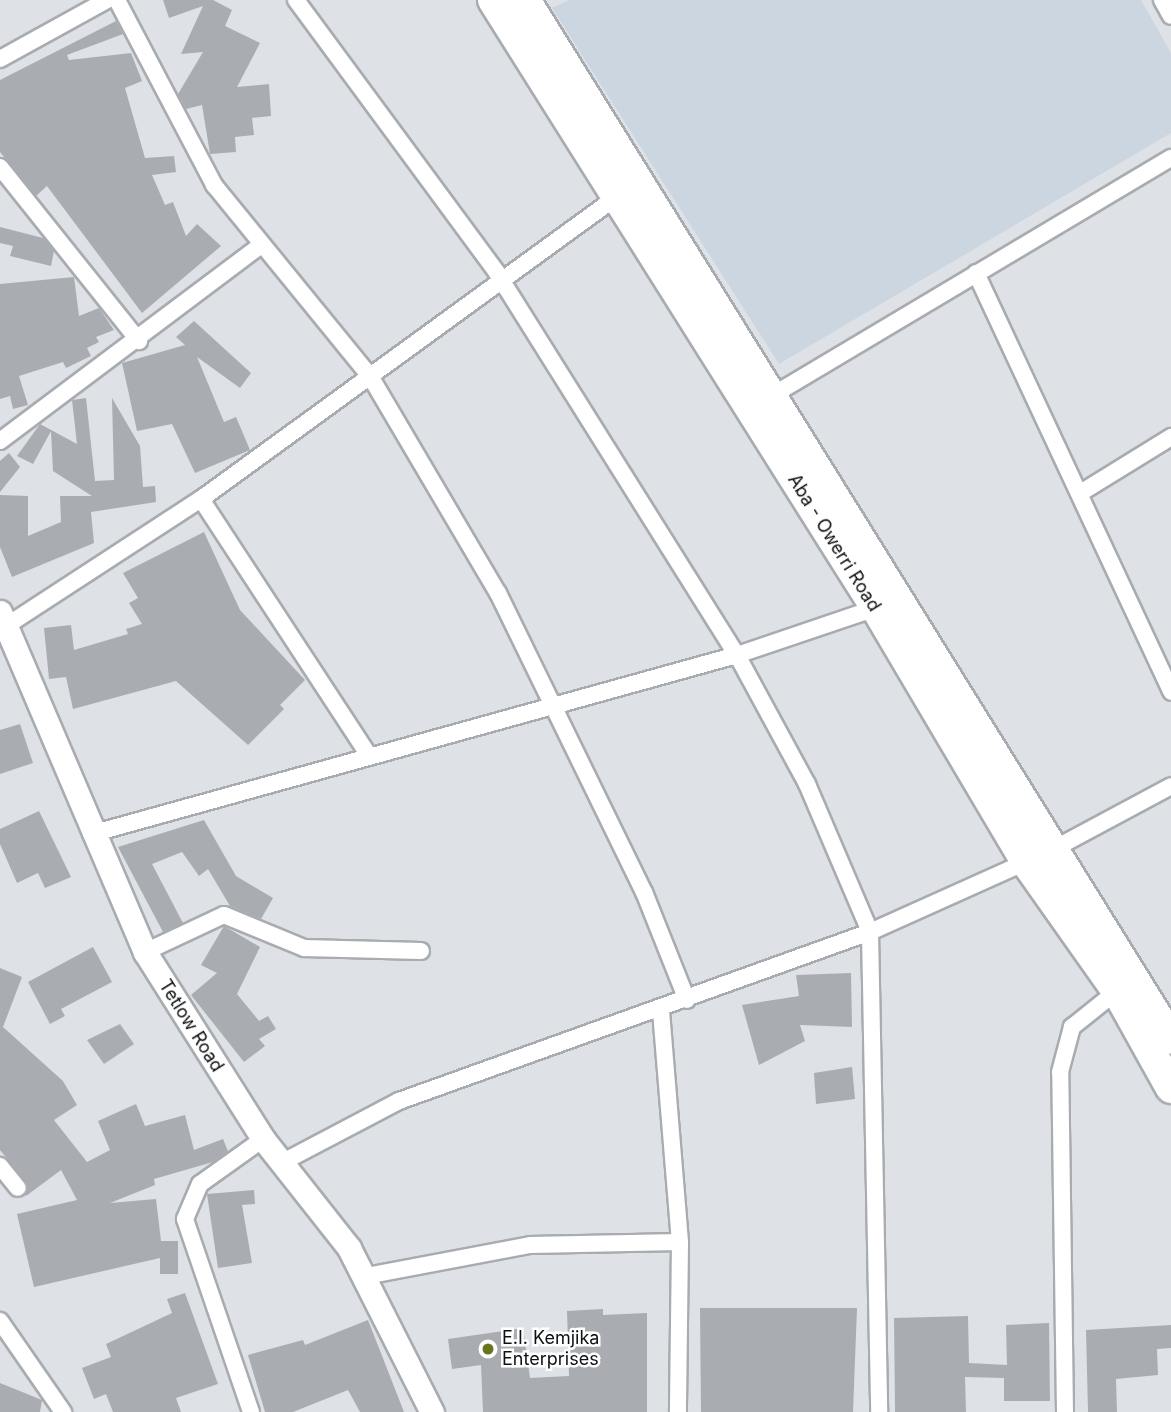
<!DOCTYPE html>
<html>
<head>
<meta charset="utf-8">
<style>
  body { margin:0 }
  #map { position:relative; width:1171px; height:1412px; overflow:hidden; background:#dee2e7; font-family:Inter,sans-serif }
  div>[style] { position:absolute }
  .built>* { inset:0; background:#cbd6e0 }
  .building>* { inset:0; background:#a9adb2 }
  .roads { filter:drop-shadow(2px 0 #a8acb1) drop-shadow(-2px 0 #a8acb1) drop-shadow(0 2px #a8acb1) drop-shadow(0 -2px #a8acb1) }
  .street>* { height:16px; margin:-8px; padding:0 8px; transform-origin:8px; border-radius:8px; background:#fff }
  .secondary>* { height:23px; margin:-11.5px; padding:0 11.5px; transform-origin:11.5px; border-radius:11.5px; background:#fff }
  .highway>* { height:30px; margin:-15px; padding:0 15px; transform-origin:15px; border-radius:15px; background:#fff }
  .dots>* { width:19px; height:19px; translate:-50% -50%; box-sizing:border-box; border:4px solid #fff; border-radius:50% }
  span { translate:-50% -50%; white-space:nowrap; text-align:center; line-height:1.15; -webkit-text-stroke:5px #fff; paint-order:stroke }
  .street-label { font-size:18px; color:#0e1011 }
  .poi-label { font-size:18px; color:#0e1011 }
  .left { translate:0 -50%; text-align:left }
</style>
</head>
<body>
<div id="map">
  <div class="built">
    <div style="clip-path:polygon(569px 0,1141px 0,1171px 53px,1171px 133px,779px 364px,552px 8px)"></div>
  </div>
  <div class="building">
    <div style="clip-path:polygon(163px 0,213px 0,232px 10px,225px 26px,260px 43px,237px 87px,269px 84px,271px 116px,252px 118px,254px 135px,235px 137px,236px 152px,210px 154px,202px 105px,186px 109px,178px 94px,203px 52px,181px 54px,203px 6px,169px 18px)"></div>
    <div style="clip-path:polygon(116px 21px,123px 34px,67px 55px,69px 60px,131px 53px,142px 81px,125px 88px,145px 158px,174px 156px,176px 172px,152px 175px,165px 205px,173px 202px,186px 236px,197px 224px,221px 246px,142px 313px,47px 186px,36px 196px,0 152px,0 80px)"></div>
    <div style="clip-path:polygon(0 227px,43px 238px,54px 251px,51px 266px,10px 256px,13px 246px,0 243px)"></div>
    <div style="clip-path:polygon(74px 277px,79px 316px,99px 308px,114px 330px,96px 337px,99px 342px,87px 348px,91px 356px,66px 368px,63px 362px,19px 376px,28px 405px,13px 409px,10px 396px,0 399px,0 284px)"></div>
    <div style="clip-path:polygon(194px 321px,251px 373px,240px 388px,197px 357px,224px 422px,236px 417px,250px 450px,195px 473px,172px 424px,137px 431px,122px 363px,185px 345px,176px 337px)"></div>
    <div style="clip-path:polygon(86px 398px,95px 481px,114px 480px,112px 398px,140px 446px,143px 487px,155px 486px,156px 502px,91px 512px,94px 543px,12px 577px,0 547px,0 495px,28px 496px,28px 536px,61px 522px,60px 496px,92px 496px,53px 471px,51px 431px,33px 464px,17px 456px,40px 424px,77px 444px,72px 400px)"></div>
    <div style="clip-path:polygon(9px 453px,20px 467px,0 492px,0 461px)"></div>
    <div style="clip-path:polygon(204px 532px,240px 610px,305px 680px,280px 705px,284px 709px,248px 745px,176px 681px,73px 709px,66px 677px,49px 679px,44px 628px,71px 625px,74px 650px,128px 634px,126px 629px,142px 624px,129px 603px,138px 598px,123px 573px)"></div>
    <div style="clip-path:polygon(20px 724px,33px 763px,0 774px,0 730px)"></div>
    <div style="clip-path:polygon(39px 811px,71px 877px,45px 888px,38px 873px,17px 883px,0 844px,0 829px)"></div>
    <div style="clip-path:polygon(204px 820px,236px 876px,273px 898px,261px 919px,230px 906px,208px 869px,199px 876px,182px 852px,152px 864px,183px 923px,163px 932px,118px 847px)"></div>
    <div style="clip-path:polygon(224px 926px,260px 947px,237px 994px,259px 1021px,268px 1016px,276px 1029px,259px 1039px,265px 1046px,244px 1062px,191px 995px,217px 973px,201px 965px)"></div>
    <div style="clip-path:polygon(93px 947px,112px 982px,61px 1009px,65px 1016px,50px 1024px,28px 982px)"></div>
    <div style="clip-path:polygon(0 968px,22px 977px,3px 1027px,63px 1081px,77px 1105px,54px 1120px,87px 1162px,110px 1150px,98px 1121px,136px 1104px,145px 1126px,185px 1115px,194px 1150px,223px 1139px,228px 1151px,213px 1162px,154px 1179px,155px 1185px,110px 1203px,156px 1199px,161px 1241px,178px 1241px,178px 1274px,160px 1274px,160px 1258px,34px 1287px,17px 1214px,77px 1200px,61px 1170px,26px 1196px,26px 1182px,0 1150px)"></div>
    <div style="clip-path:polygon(851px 973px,852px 1027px,800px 1025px,805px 1041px,759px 1065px,742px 1005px,799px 996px,796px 975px)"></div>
    <div style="clip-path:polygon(120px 1024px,134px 1044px,104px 1064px,87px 1040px)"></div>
    <div style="clip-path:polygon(852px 1067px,855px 1099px,816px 1104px,814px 1073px)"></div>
    <div style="clip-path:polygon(254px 1190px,255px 1204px,242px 1205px,252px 1263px,218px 1268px,207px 1194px)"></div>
    <div style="clip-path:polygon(185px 1293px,218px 1384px,176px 1398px,181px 1412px,113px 1412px,106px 1394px,94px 1399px,82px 1368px,111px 1357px,106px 1344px,172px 1313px,167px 1299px)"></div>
    <div style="clip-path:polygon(700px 1308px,857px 1308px,853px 1412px,701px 1412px)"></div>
    <div style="clip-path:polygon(603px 1309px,603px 1315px,647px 1313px,647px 1412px,483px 1412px,481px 1365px,452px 1369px,448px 1339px,523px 1328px,530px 1378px,569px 1376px,567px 1311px)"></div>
    <div style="clip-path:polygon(968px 1316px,969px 1363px,1007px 1365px,1006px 1325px,1049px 1323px,1050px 1401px,1004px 1401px,1004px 1378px,965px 1377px,966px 1412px,895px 1412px,894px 1318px)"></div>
    <div style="clip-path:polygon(368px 1320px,404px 1412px,360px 1412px,348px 1390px,293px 1412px,265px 1412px,248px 1355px,303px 1340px,305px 1345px)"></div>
    <div style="clip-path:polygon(1171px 1325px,1171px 1348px,1157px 1349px,1158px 1375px,1116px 1379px,1117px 1412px,1088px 1412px,1086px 1330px)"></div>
    <div style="clip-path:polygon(0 1383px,42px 1400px,40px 1412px,0 1412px)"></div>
  </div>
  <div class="roads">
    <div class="street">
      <div style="left:117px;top:0;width:209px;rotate:62.3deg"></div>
      <div style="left:214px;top:185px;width:247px;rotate:50.8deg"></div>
      <div style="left:370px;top:376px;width:252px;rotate:59.5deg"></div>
      <div style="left:498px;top:593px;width:333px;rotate:64deg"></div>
      <div style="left:644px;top:892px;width:116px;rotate:68.3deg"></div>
      <div style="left:296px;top:0;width:339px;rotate:53.6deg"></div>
      <div style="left:497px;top:273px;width:451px;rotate:57.9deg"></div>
      <div style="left:737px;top:655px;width:147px;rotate:61.5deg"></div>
      <div style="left:807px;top:784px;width:161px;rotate:66.9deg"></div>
      <div style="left:870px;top:932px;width:480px;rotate:88.9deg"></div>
      <div style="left:1162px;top:0;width:18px;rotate:61deg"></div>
      <div style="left:0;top:59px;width:122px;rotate:-28.9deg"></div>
      <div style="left:0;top:167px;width:223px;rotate:51.4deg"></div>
      <div style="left:976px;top:273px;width:462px;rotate:65deg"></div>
      <div style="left:773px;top:395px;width:463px;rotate:-30.8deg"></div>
      <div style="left:0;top:441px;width:325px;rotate:-36.9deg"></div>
      <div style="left:1082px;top:492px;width:105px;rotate:-31.7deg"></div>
      <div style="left:201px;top:499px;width:305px;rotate:56.8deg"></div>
      <div style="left:0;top:630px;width:240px;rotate:-33.1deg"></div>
      <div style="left:201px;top:499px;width:520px;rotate:-36.01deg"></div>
      <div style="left:91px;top:834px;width:670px;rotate:-15.49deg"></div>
      <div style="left:737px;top:655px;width:147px;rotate:-18.7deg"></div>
      <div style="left:145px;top:952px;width:87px;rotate:-25.1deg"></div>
      <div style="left:224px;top:915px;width:87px;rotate:22.4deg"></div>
      <div style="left:304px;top:948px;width:117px;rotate:1.5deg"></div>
      <div style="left:661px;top:1011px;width:232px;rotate:85.3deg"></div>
      <div style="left:680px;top:1242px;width:170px;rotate:90.7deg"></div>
      <div style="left:281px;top:1163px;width:133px;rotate:-27.7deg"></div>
      <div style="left:399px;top:1101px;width:500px;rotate:-19.74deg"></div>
      <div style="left:870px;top:932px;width:197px;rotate:-24.2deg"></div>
      <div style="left:1050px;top:851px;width:137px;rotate:-28.2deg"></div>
      <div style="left:0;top:1166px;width:28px;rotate:51deg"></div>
      <div style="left:366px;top:1276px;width:167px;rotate:-10.7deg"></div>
      <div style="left:530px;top:1245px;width:150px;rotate:-1.1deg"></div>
      <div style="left:0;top:1321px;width:111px;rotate:55.3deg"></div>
      <div style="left:251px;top:1412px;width:204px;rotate:-108.9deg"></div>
      <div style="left:185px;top:1219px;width:38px;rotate:-67deg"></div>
      <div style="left:200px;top:1184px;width:77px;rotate:-35.5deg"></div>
      <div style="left:1065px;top:1412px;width:340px;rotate:-90.8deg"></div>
      <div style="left:1060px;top:1072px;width:47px;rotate:-75.1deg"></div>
      <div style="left:1072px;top:1027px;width:58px;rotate:-38.7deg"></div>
    </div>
    <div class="secondary">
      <div style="left:0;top:612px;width:370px;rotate:66.9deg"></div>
      <div style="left:145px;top:952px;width:221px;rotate:57.7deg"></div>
      <div style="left:263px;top:1139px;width:139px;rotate:51.7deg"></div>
      <div style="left:349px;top:1248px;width:184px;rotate:63.2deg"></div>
    </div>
    <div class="highway">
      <div style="left:493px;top:0;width:719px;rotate:57.79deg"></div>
      <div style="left:876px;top:608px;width:295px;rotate:59.4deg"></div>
      <div style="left:1026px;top:862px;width:158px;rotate:54.8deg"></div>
      <div style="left:1117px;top:991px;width:111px;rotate:60.9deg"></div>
      <div style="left:525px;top:0;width:1223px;rotate:58.13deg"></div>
    </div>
  </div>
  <div class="dots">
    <div style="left:488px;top:1349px;background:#69741f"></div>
  </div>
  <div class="street-label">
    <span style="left:834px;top:543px;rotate:58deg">Aba - Owerri Road</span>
    <span style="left:191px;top:1026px;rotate:58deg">Tetlow Road</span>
  </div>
  <div class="poi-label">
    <span class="left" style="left:502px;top:1349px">E.I. Kemjika<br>Enterprises</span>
  </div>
</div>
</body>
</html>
